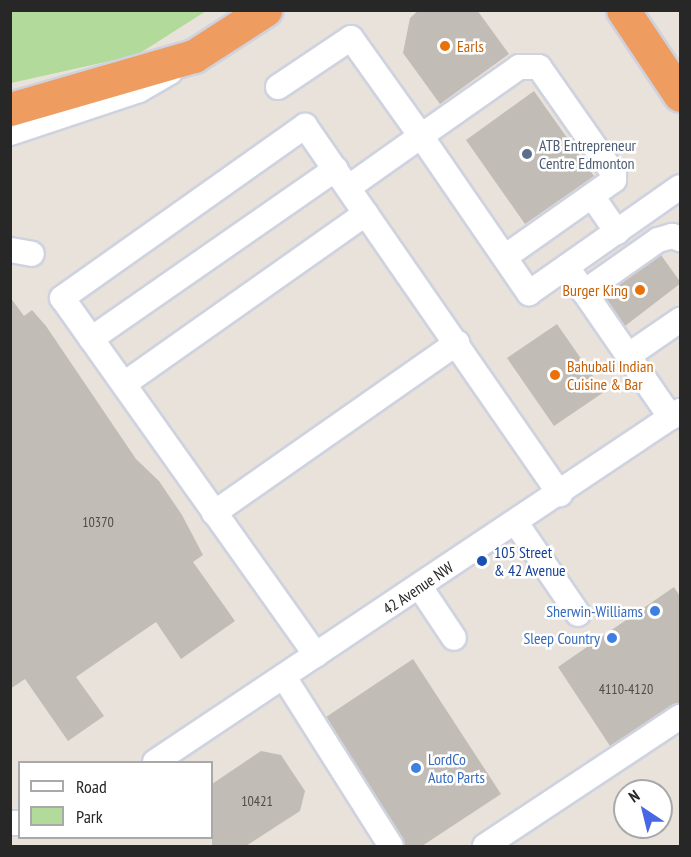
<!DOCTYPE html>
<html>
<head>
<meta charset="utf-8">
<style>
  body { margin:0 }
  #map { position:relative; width:691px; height:857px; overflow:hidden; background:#e8e2da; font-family:"PT Sans Narrow",sans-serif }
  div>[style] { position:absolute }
  .green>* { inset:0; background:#b1da9b }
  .building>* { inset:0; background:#c1bcb5 }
  .roads { filter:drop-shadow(2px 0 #cfd2df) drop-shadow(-2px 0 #cfd2df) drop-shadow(0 2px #cfd2df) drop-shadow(0 -2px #cfd2df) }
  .minor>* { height:24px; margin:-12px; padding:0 12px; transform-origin:12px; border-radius:12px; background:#fff }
  .highway>* { height:33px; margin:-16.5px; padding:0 16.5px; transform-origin:16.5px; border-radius:16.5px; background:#ee9c5f }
  .dots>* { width:16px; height:16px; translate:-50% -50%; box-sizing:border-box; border:3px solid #fff; border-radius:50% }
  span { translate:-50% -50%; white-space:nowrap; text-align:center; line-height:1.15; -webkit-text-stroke:5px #fff; paint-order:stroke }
  .number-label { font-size:14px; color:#4e4c4a }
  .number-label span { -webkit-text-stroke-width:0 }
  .food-label { font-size:16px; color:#c56008 }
  .left { translate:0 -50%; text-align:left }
  .right { translate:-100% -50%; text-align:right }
  .service-label { font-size:16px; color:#4e5e75 }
  .transit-label { font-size:16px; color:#164399 }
  .street-label { font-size:16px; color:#272727 }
  .shop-label { font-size:16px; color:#366cbe }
  .frame { position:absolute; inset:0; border:12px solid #272727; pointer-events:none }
  .legend { position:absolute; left:18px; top:761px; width:195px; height:78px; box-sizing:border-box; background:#fff; border:2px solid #a9a9a9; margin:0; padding:8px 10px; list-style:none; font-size:18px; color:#272727 }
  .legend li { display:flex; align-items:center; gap:12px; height:30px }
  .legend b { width:30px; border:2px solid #a9a9a9 }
  .north { position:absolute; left:613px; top:779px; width:60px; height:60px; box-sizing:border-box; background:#fff; border:2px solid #a9a9a9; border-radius:50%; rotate:325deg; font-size:16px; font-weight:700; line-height:24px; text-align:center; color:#272727 }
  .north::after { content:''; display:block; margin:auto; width:21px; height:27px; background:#4867e7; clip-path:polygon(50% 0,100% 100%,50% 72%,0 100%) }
</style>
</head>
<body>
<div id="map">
  <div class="green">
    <div style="clip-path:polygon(10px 11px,206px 11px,137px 55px,11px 83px)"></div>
  </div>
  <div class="building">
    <div style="clip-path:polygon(419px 10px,477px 10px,509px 54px,440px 104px,403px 53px,410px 18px)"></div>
    <div style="clip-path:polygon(534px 91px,594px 176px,525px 224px,466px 140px)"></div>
    <div style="clip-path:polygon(661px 255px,681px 283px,625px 326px,604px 295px)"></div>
    <div style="clip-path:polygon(10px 297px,24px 316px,32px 310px,46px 326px,136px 459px,159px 481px,182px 515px,203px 555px,193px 562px,235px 621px,181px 659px,156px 622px,76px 677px,104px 716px,68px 741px,25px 679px,10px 689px)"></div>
    <div style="clip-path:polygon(557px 324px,604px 392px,554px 426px,507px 358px)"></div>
    <div style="clip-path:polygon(674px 587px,681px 598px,681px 703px,610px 746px,558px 667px)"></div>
    <div style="clip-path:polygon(413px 659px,501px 794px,422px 846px,405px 846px,326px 717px)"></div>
    <div style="clip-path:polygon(261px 751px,281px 755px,305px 791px,300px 811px,246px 846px,212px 846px,212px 784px)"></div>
  </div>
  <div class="roads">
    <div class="minor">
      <div style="left:278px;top:87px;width:88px;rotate:-33.9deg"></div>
      <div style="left:351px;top:38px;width:120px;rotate:54.5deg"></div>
      <div style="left:421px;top:136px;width:120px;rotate:-35.1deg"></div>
      <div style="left:519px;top:67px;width:20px"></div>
      <div style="left:539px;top:67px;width:131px;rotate:55deg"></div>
      <div style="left:614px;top:174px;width:6px;rotate:90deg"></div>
      <div style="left:614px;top:180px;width:133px;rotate:144.8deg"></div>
      <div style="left:10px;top:133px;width:136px;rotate:-18.4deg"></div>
      <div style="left:139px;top:90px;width:36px;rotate:-30deg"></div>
      <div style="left:349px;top:187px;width:88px;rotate:-35.3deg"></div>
      <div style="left:421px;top:136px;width:191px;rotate:55.5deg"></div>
      <div style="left:529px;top:293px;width:184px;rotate:-35.1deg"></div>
      <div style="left:592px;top:196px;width:44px;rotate:55.2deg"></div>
      <div style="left:10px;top:250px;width:22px;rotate:10deg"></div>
      <div style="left:567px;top:267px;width:183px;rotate:55.4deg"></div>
      <div style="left:584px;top:292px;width:90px;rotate:-35.1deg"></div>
      <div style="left:658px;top:240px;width:15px;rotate:-16deg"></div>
      <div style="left:672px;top:236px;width:9px;rotate:21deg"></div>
      <div style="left:91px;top:339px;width:298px;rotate:-34.8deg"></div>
      <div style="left:629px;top:355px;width:62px;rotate:-34.5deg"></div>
      <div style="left:124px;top:384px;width:296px;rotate:-35.2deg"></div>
      <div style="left:214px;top:513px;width:297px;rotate:-35deg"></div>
      <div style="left:516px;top:523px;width:110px;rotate:55.7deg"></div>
      <div style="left:420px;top:587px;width:61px;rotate:56.3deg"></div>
      <div style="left:316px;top:655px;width:438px;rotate:-125.4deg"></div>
      <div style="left:62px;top:298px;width:298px;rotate:-35.3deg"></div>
      <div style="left:305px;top:126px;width:448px;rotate:55.3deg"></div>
      <div style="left:284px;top:677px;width:200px;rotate:57.7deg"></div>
      <div style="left:155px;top:762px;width:632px;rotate:-33.77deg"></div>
      <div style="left:10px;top:823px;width:10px"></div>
      <div style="left:485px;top:846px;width:234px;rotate:-33.5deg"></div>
    </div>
    <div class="highway">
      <div style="left:623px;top:10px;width:102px;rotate:56.2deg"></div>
      <div style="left:10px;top:109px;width:191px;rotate:-16.1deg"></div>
      <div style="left:194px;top:56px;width:85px;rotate:-32.9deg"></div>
    </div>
  </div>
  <div class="dots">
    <div style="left:445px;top:46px;background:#e8710a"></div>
    <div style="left:527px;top:154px;background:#5c6f8a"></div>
    <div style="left:640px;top:290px;background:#e8710a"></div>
    <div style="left:555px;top:375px;background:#e8710a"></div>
    <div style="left:482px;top:561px;background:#1a4fb4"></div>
    <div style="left:655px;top:611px;background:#3f7fe0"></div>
    <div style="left:612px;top:638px;background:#3f7fe0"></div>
    <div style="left:416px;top:768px;background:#3f7fe0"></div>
  </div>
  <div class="number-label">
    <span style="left:98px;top:522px">10370</span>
    <span style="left:626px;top:689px">4110-4120</span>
    <span style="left:257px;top:801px">10421</span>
  </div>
  <div class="food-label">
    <span class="left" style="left:457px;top:46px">Earls</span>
    <span class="right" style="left:628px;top:290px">Burger King</span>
    <span class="left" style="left:567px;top:375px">Bahubali Indian<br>Cuisine &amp; Bar</span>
  </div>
  <div class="service-label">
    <span class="left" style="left:539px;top:154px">ATB Entrepreneur<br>Centre Edmonton</span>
  </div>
  <div class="transit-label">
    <span class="left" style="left:494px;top:561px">105 Street<br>&amp; 42 Avenue</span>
  </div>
  <div class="street-label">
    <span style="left:418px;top:588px;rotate:-34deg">42 Avenue NW</span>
  </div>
  <div class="shop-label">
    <span class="right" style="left:643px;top:611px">Sherwin-Williams</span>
    <span class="right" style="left:600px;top:638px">Sleep Country</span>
    <span class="left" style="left:428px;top:768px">LordCo<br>Auto Parts</span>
  </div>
  <div class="frame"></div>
  <ul class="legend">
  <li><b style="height:8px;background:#fff"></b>Road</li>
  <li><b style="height:16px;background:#b1da9b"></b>Park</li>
  </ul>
  <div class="north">N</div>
</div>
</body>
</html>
